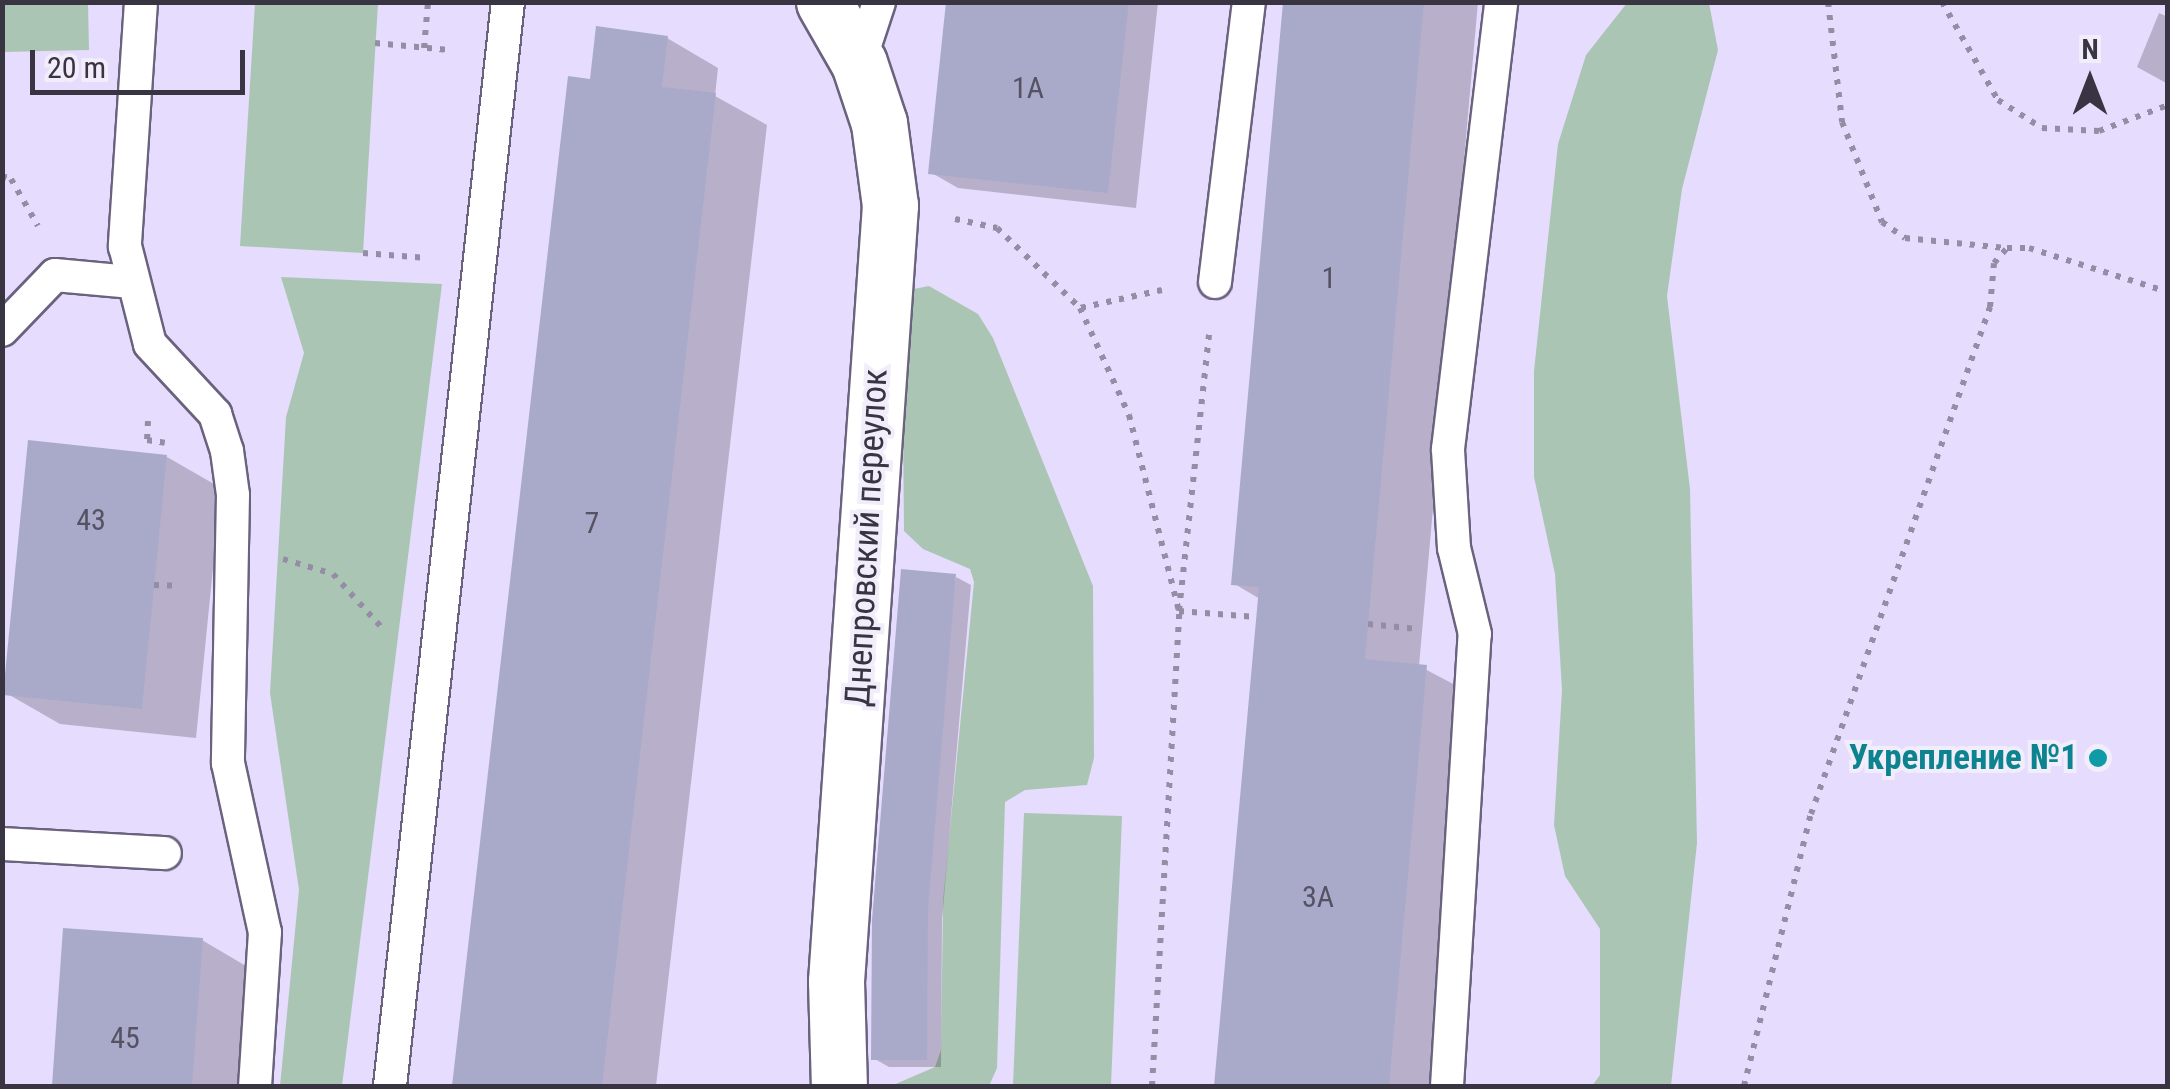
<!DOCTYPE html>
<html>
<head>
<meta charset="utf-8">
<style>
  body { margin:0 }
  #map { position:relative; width:2170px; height:1089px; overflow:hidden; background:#e6dcfd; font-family:"Roboto Condensed",sans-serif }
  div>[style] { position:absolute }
  .green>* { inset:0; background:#abc5b4 }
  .shadow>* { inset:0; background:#0003 }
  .building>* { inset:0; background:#a9aaca }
  .path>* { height:6px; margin-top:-3px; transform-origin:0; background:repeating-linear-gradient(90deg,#958da5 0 5px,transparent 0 13px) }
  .roads { filter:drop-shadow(2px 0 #6b627e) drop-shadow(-2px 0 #6b627e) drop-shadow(0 2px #6b627e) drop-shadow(0 -2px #6b627e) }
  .lane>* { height:32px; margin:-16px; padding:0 16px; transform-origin:16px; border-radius:16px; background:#fff }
  .street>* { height:55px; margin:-27.5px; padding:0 27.5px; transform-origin:27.5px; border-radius:27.5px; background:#fff }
  .dots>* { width:28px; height:28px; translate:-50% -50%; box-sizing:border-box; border:5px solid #f1edfa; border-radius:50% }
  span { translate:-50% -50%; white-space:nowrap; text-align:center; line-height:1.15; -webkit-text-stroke:8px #f1edfa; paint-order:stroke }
  .number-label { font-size:30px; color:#555263 }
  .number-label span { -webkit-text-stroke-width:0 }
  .street-label { font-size:35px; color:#393441 }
  .culture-label { font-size:35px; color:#0d838f; font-weight:700 }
  .right { translate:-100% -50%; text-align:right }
  .frame { position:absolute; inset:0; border:5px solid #393441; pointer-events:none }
  .north { position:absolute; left:2040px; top:30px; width:100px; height:100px; -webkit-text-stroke:8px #f1edfa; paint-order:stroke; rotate:0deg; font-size:28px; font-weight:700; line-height:40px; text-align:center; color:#393441 }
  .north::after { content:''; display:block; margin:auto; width:35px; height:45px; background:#393441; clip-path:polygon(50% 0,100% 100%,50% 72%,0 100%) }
  .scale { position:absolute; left:30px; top:50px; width:215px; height:45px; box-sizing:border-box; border:5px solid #393441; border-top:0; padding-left:12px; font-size:30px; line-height:35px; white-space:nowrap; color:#393441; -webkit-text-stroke:8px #f1edfa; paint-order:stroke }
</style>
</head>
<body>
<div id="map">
  <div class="green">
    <div style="clip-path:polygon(2px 3px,88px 3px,89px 50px,3px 52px)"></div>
    <div style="clip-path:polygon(255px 3px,378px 3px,363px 253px,240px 246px)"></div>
    <div style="clip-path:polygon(1627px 3px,1709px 3px,1718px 50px,1682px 189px,1667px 296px,1690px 489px,1697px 843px,1671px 1086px,1592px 1086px,1600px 1075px,1600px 929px,1565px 876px,1554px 825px,1562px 690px,1555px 574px,1534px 477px,1534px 371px,1558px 144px,1586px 55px)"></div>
    <div style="clip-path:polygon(281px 277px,442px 284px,342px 1086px,280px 1086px,299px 890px,270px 693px,286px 417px,304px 353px)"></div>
    <div style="clip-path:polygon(929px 286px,978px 314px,993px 338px,1093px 586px,1094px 758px,1087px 785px,1025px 790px,1005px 802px,997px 1068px,989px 1086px,891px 1086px,935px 1067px,941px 1050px,943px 901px,974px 582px,970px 569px,923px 549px,904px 531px,902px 303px,914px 289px)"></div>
    <div style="clip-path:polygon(1024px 813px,1122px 816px,1111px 1086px,1013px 1086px)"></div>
  </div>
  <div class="shadow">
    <div style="clip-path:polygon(949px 2px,1158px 2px,1136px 208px,958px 188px,930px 172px)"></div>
    <div style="clip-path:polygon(1286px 2px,1478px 2px,1419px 666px,1478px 697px,1443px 1086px,1216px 1086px,1260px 599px,1233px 583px)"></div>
    <div style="clip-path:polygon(2159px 13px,2168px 17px,2168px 84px,2137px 67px)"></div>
    <div style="clip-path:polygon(667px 38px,718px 68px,715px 96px,767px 125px,656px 1086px,455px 1086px,570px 79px,592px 82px)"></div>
    <div style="clip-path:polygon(167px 457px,221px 488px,196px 738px,60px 724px,6px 693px)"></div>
    <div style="clip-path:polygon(956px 577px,971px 585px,942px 920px,941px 1067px,889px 1067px,873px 1058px)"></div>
    <div style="clip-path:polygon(66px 931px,202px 940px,251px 969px,243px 1086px,55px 1086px)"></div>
  </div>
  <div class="building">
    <div style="clip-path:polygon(946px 2px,1129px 2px,1108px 193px,928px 174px)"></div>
    <div style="clip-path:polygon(1283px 2px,1424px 2px,1365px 659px,1427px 665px,1389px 1086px,1214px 1086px,1259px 587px,1231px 585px)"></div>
    <div style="clip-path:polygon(596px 26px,668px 36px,662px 87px,716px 93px,602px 1086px,452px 1086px,568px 76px,590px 79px)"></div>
    <div style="clip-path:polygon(28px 440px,167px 455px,142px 709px,3px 695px)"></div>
    <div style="clip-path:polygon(901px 569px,956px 574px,928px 911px,927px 1060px,871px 1060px,872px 920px)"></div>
    <div style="clip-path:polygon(63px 928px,203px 938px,192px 1086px,52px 1086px)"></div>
  </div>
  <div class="path">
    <div style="left:1828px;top:2px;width:121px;rotate:83.3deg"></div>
    <div style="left:1842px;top:122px;width:108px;rotate:68.2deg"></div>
    <div style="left:1882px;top:222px;width:28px;rotate:35deg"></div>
    <div style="left:1905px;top:238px;width:101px;rotate:5.7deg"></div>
    <div style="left:1942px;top:2px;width:113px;rotate:60.3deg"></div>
    <div style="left:1998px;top:100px;width:52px;rotate:32.5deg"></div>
    <div style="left:2042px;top:128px;width:57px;rotate:3deg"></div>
    <div style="left:2099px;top:131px;width:74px;rotate:-20.6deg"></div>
    <div style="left:375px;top:43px;width:74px;rotate:5.4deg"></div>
    <div style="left:424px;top:48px;width:46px;rotate:-85deg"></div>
    <div style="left:2px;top:176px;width:9px;rotate:18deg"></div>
    <div style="left:11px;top:179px;width:54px;rotate:60.1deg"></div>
    <div style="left:955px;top:219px;width:43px;rotate:12.1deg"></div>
    <div style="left:997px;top:228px;width:115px;rotate:43.9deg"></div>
    <div style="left:363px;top:253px;width:64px;rotate:4.5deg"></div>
    <div style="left:1162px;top:290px;width:84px;rotate:167.6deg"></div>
    <div style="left:1080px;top:308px;width:118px;rotate:65.4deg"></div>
    <div style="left:1129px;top:415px;width:202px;rotate:75.7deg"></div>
    <div style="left:1179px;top:611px;width:77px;rotate:4.5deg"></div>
    <div style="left:148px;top:421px;width:19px;rotate:93deg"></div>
    <div style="left:147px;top:440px;width:18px;rotate:9deg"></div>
    <div style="left:283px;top:559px;width:52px;rotate:16.7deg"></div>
    <div style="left:333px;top:574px;width:76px;rotate:47.7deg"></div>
    <div style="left:154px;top:585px;width:24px;rotate:2deg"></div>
    <div style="left:1368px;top:624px;width:49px;rotate:5.8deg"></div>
    <div style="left:1152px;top:1086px;width:476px;rotate:-86.7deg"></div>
    <div style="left:1179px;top:611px;width:278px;rotate:-83.8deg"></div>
    <div style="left:1744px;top:1086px;width:280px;rotate:-76.2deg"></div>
    <div style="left:1811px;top:814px;width:538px;rotate:-70.55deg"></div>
    <div style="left:1990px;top:307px;width:44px;rotate:-84.8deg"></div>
    <div style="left:1994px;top:263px;width:20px;rotate:-49deg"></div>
    <div style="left:2007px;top:248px;width:22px"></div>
    <div style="left:2029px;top:248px;width:146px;rotate:17.6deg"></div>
  </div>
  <div class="roads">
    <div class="lane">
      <div style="left:141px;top:2px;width:245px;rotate:93.8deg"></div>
      <div style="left:125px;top:246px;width:101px;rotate:75.7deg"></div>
      <div style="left:150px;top:344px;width:96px;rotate:47.1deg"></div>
      <div style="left:215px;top:414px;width:39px;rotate:72deg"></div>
      <div style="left:227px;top:451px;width:44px;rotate:82.2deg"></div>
      <div style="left:233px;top:495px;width:268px;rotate:91.1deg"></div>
      <div style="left:228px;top:763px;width:173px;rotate:77.7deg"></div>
      <div style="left:265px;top:932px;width:154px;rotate:93.7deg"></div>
      <div style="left:859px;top:63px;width:64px;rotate:-71.8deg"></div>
      <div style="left:1215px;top:282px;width:282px;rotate:-83.1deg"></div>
      <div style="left:2px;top:330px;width:76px;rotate:-46.1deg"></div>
      <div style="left:55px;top:275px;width:75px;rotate:5.3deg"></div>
      <div style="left:2px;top:844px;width:163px;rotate:3.2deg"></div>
      <div style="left:390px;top:1086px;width:1090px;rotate:-83.79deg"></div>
      <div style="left:1447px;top:1086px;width:453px;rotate:-86.5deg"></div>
      <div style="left:1475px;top:634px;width:89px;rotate:-103.7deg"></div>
      <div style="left:1454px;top:548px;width:99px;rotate:-93.5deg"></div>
      <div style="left:1448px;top:449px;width:450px;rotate:-83.2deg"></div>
    </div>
    <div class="street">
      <div style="left:824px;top:2px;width:70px;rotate:60.2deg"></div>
      <div style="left:859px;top:63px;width:63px;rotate:71.6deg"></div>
      <div style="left:879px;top:123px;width:83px;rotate:82.4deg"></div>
      <div style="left:890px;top:205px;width:778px;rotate:93.98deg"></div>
      <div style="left:836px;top:981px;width:105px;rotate:88.4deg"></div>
    </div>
  </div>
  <div class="dots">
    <div style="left:2098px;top:758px;background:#0f9aa8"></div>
  </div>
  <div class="number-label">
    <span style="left:1028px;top:88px">1А</span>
    <span style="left:1329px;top:278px">1</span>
    <span style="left:91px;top:520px">43</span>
    <span style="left:592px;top:523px">7</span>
    <span style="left:1318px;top:897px">3А</span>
    <span style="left:125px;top:1038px">45</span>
  </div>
  <div class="street-label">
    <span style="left:867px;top:538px;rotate:-87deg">Днепровский переулок</span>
  </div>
  <div class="culture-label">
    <span class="right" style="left:2078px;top:758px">Укрепление №1</span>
  </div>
  <div class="frame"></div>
  <div class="north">N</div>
  <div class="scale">20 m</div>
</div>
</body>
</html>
